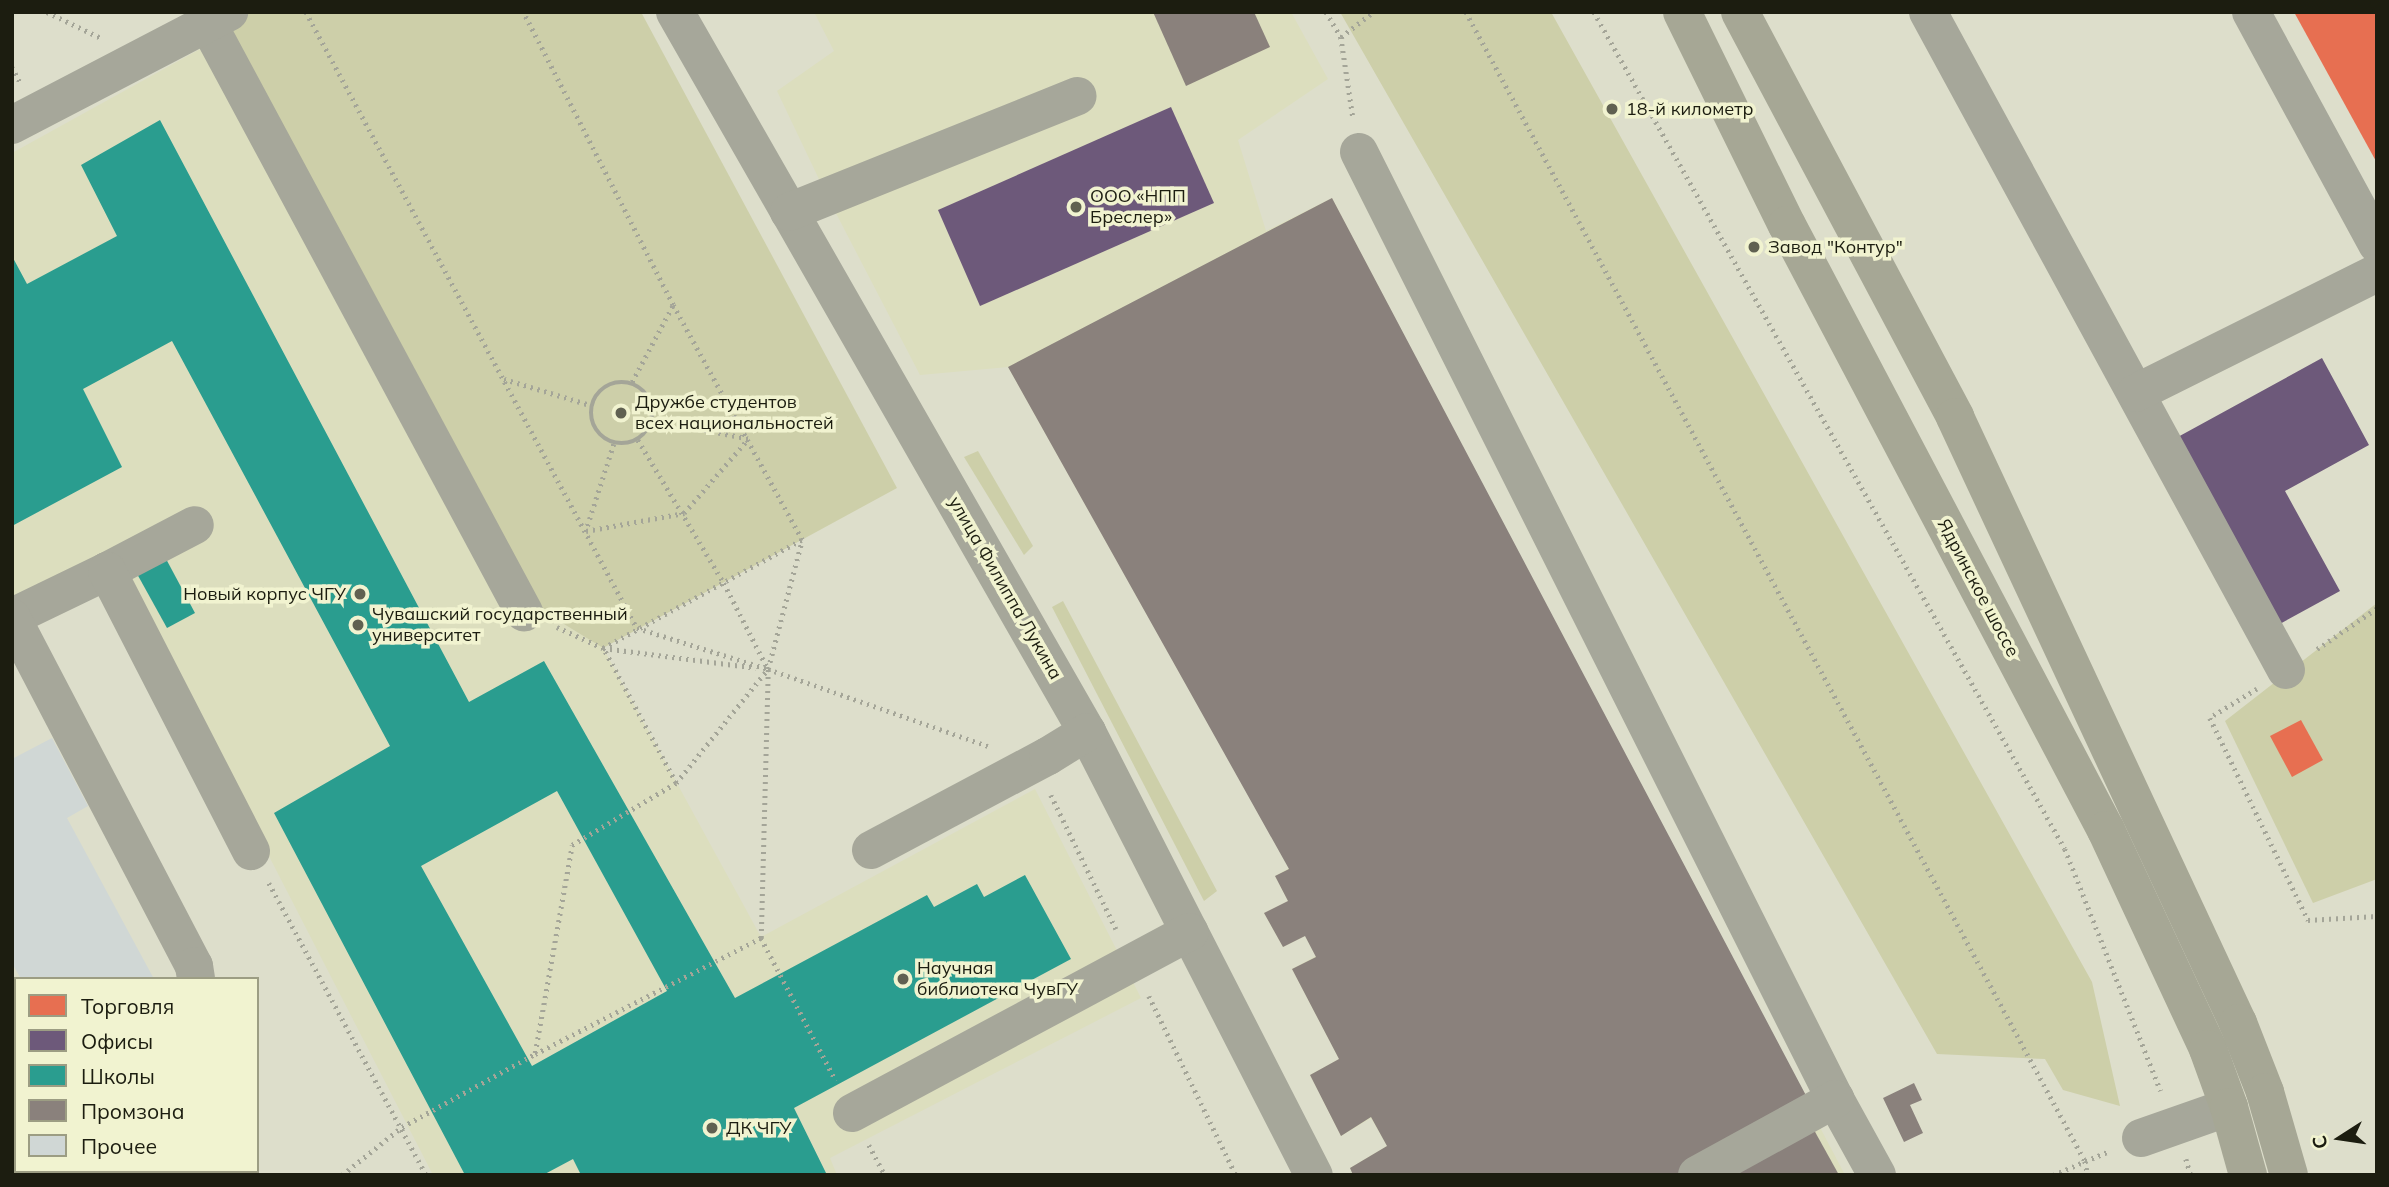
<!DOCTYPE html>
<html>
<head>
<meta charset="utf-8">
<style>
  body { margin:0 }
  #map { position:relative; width:2389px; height:1187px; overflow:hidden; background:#dddecb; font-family:Mulish,sans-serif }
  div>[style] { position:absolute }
  .built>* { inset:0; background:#dcdebe }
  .green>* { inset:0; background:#cdcfa9 }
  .shops>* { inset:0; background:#e76f51 }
  .offices>* { inset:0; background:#6d597a }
  .schools>* { inset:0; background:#2a9d8f }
  .industry>* { inset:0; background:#8a817c }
  .building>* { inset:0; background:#d0d7d5 }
  .path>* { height:4.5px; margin-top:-2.25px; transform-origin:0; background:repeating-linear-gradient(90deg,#a4a598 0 2px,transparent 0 7px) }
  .path>.ring { margin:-2.25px; padding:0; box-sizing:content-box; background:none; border:4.5px solid #a4a598; border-radius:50% }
  .minor>* { height:38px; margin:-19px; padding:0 19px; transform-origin:19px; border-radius:19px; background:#a6a79a }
  .major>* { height:38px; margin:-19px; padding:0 19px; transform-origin:19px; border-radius:19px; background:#a6a795 }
  .dots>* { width:19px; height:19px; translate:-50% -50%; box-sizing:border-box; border:4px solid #f1f3d0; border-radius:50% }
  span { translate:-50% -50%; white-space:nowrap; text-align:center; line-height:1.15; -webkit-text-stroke:7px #f1f3d0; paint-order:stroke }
  .poi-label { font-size:18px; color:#1c1d10 }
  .left { translate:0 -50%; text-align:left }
  .right { translate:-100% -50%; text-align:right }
  .street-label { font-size:18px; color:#1c1d10 }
  .frame { position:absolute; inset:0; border:14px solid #1c1d10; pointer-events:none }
  .legend { position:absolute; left:14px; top:977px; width:245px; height:196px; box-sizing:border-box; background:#f1f3d0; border:2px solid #9c9d83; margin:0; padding:9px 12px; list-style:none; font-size:21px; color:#1c1d10 }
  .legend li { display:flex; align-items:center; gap:14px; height:35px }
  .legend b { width:35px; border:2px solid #9c9d83 }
  .north { position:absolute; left:2305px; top:1103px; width:70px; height:70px; -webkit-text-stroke:5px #f1f3d0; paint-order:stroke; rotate:258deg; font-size:19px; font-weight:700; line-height:28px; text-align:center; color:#1c1d10 }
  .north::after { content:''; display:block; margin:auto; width:24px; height:32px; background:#1c1d10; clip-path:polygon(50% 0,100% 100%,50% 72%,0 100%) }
</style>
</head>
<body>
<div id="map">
  <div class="built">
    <div style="clip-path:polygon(814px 12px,1291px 12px,1328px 79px,1238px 140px,1266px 231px,1332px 198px,1845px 1175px,1353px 1175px,1350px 1168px,1387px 1146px,1371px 1118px,1341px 1136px,1310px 1075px,1339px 1059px,1292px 969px,1316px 956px,1305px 936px,1283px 947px,1264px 913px,1288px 901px,1275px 876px,1289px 868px,1008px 367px,920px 375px,827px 196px,777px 91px,834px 51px)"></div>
    <div style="clip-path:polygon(229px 33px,528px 602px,603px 648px,761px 937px,1035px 789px,1141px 998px,830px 1158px,837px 1175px,433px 1175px,111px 549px,12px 598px,12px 153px)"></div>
  </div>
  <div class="green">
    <div style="clip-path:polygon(218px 12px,641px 12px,897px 488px,603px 648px,528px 602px)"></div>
    <div style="clip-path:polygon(1340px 12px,1551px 12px,2092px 982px,2120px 1106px,2063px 1090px,2045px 1059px,1937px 1054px)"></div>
    <div style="clip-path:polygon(978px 451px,1033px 546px,1024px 555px,964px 457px)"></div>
    <div style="clip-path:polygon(1063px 601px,1217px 891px,1204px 901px,1052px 607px)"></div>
    <div style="clip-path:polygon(2377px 603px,2377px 879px,2313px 903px,2225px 721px)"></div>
  </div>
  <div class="shops">
    <div style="clip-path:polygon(2294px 12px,2377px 12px,2377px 163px)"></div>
    <div style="clip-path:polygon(2301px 720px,2323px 760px,2292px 777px,2270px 736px)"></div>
  </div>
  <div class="offices">
    <div style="clip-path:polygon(1171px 107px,1214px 203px,980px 306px,938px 210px)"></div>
    <div style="clip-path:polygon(2322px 358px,2369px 445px,2285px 491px,2340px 591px,2278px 625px,2176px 438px)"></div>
  </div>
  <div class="schools">
    <div style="clip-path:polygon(evenodd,160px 120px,469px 702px,544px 661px,735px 998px,927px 895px,934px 907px,977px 884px,984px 897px,1025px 875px,1071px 959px,794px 1108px,827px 1175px,581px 1175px,573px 1159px,543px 1175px,465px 1175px,274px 813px,390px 746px,172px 341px,83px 389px,122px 467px,12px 526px,12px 256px,27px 284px,117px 236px,81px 165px,160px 120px,557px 791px,667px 991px,532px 1066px,421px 866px,557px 791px)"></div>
    <div style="clip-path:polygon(165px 557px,195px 613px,167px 628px,136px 572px)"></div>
  </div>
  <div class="industry">
    <div style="clip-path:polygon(1153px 12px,1254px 12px,1270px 47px,1186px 86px)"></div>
    <div style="clip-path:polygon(1332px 198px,1810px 1103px,1676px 1175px,1353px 1175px,1350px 1168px,1387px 1146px,1371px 1117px,1341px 1136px,1310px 1075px,1339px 1059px,1292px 969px,1316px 957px,1305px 936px,1283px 947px,1264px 913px,1288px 901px,1275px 876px,1289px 869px,1008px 367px)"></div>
    <div style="clip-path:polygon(1914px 1083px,1922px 1100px,1910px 1105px,1923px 1133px,1904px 1142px,1883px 1098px)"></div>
    <div style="clip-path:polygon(1814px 1130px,1839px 1175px,1731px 1175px)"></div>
  </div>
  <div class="building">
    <div style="clip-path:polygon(52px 738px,88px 806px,67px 818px,154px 979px,21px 979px,12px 963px,12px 759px)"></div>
  </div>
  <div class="path">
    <div style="left:47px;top:12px;width:60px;rotate:25.7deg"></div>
    <div style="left:306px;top:12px;width:699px;rotate:61.75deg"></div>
    <div style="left:637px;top:628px;width:137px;rotate:17.4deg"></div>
    <div style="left:768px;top:669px;width:133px;rotate:-75.2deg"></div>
    <div style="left:802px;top:540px;width:268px;rotate:-118.8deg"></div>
    <div style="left:673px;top:305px;width:329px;rotate:-117.1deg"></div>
    <div style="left:1326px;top:12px;width:29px;rotate:59deg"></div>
    <div style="left:1341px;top:37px;width:81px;rotate:81.5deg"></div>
    <div style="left:1466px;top:12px;width:1305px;rotate:61.69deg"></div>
    <div style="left:2085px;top:1161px;width:14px;rotate:78deg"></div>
    <div style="left:1594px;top:12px;width:960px;rotate:60.63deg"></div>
    <div style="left:2065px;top:849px;width:260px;rotate:68.4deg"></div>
    <div style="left:1341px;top:37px;width:41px;rotate:-38deg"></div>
    <div style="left:12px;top:67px;width:17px;rotate:62deg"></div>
    <div style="left:504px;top:379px;width:90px;rotate:16.8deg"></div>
    <div style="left:632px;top:382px;width:87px;rotate:-62deg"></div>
    <div class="ring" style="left:591px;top:382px;width:57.5px;height:57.5px"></div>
    <div style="left:638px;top:440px;width:167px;rotate:59deg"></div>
    <div style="left:724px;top:583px;width:97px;rotate:62.9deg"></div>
    <div style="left:768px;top:669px;width:233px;rotate:19.3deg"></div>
    <div style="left:614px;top:444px;width:91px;rotate:107.8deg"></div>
    <div style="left:586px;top:531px;width:100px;rotate:-10.4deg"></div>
    <div style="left:684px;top:513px;width:98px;rotate:-49.1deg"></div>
    <div style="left:748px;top:439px;width:97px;rotate:-168.7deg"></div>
    <div style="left:557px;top:627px;width:51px;rotate:24.5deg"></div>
    <div style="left:603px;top:648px;width:154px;rotate:7.4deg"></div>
    <div style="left:2317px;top:649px;width:73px;rotate:-34.3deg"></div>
    <div style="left:2257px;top:689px;width:55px;rotate:148.3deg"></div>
    <div style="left:2210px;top:718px;width:225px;rotate:64.1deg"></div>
    <div style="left:2308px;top:920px;width:69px;rotate:-3.3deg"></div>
    <div style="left:676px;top:783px;width:146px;rotate:-51.1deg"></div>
    <div style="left:1051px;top:795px;width:149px;rotate:64.1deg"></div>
    <div style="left:269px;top:883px;width:332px;rotate:61.7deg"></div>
    <div style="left:761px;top:938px;width:269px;rotate:-88.5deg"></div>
    <div style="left:1149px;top:996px;width:199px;rotate:64.1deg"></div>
    <div style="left:535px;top:1053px;width:211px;rotate:-79.9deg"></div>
    <div style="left:572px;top:845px;width:121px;rotate:-30.8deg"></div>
    <div style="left:676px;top:783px;width:153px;rotate:-118.4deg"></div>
    <div style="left:603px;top:648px;width:226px;rotate:-28.6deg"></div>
    <div style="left:869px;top:1145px;width:34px;rotate:62deg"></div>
    <div style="left:2186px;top:1159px;width:17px;rotate:73deg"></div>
    <div style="left:342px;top:1175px;width:77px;rotate:-38.7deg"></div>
    <div style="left:402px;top:1127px;width:152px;rotate:-28.8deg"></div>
    <div style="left:535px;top:1054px;width:254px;rotate:-27.2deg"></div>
    <div style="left:761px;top:938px;width:161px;rotate:62.3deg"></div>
    <div style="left:2053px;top:1175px;width:59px;rotate:-23.1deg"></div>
  </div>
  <div class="minor">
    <div style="left:675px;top:12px;width:830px;rotate:60.22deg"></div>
    <div style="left:1087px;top:732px;width:498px;rotate:62.9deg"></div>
    <div style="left:1928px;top:12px;width:749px;rotate:61.45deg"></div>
    <div style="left:2251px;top:12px;width:264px;rotate:61.5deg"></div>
    <div style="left:208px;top:24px;width:668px;rotate:61.75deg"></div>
    <div style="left:12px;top:125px;width:245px;rotate:-27.5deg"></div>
    <div style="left:1359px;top:152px;width:1060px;rotate:63.31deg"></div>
    <div style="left:1835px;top:1099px;width:87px;rotate:61.1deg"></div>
    <div style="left:789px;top:212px;width:311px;rotate:-21.9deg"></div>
    <div style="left:2136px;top:393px;width:269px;rotate:-26.5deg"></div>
    <div style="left:107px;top:571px;width:99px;rotate:-27.6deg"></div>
    <div style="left:12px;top:617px;width:106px;rotate:-25.8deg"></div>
    <div style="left:107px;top:571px;width:315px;rotate:62.8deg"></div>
    <div style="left:12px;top:618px;width:393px;rotate:62.4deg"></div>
    <div style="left:194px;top:966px;width:13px;rotate:81deg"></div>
    <div style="left:871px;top:850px;width:200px;rotate:-28deg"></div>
    <div style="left:1048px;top:756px;width:46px;rotate:-31.6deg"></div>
    <div style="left:12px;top:1093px;width:4px"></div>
    <div style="left:852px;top:1113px;width:383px;rotate:-28.2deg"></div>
    <div style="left:2141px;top:1138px;width:93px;rotate:-19.4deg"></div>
    <div style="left:1697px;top:1175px;width:158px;rotate:-28.8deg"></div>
  </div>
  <div class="major">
    <div style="left:1682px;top:12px;width:237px;rotate:63.8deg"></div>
    <div style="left:1787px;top:225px;width:684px;rotate:62.2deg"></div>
    <div style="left:2106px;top:830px;width:242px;rotate:65deg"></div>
    <div style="left:2208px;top:1049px;width:62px;rotate:70.1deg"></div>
    <div style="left:2229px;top:1107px;width:71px;rotate:74.4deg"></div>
    <div style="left:1740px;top:12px;width:459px;rotate:62deg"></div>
    <div style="left:1955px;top:417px;width:669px;rotate:64.97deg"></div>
    <div style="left:2238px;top:1023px;width:74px;rotate:68.6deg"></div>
    <div style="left:2265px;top:1092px;width:86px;rotate:73.9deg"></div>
  </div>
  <div class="dots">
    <div style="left:1612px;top:109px;background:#606151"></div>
    <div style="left:1076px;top:207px;background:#606151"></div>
    <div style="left:1754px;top:247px;background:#606151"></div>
    <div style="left:621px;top:413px;background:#606151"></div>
    <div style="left:360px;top:594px;background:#606151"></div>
    <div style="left:358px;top:625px;background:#606151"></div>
    <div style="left:903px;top:979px;background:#606151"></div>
    <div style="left:712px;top:1128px;background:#606151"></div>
  </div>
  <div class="poi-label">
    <span class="left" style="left:1626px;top:109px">18-й километр</span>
    <span class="left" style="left:1090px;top:207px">ООО «НПП<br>Бреслер»</span>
    <span class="left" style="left:1768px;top:247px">Завод "Контур"</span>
    <span class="left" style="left:635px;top:413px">Дружбе студентов<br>всех национальностей</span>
    <span class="right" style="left:346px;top:594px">Новый корпус ЧГУ</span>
    <span class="left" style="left:372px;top:625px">Чувашский государственный<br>университет</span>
    <span class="left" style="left:917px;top:979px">Научная<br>библиотека ЧувГУ</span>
    <span class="left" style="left:726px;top:1128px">ДК ЧГУ</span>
  </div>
  <div class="street-label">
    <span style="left:1005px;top:588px;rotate:60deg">улица Филиппа Лукина</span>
    <span style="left:1978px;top:588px;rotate:62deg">Ядринское шоссе</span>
  </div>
  <div class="frame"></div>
  <ul class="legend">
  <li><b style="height:19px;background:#e76f51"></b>Торговля</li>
  <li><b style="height:19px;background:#6d597a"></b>Офисы</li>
  <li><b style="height:19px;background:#2a9d8f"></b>Школы</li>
  <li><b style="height:19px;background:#8a817c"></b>Промзона</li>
  <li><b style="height:19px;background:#d0d7d5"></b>Прочее</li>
  </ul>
  <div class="north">С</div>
</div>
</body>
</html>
